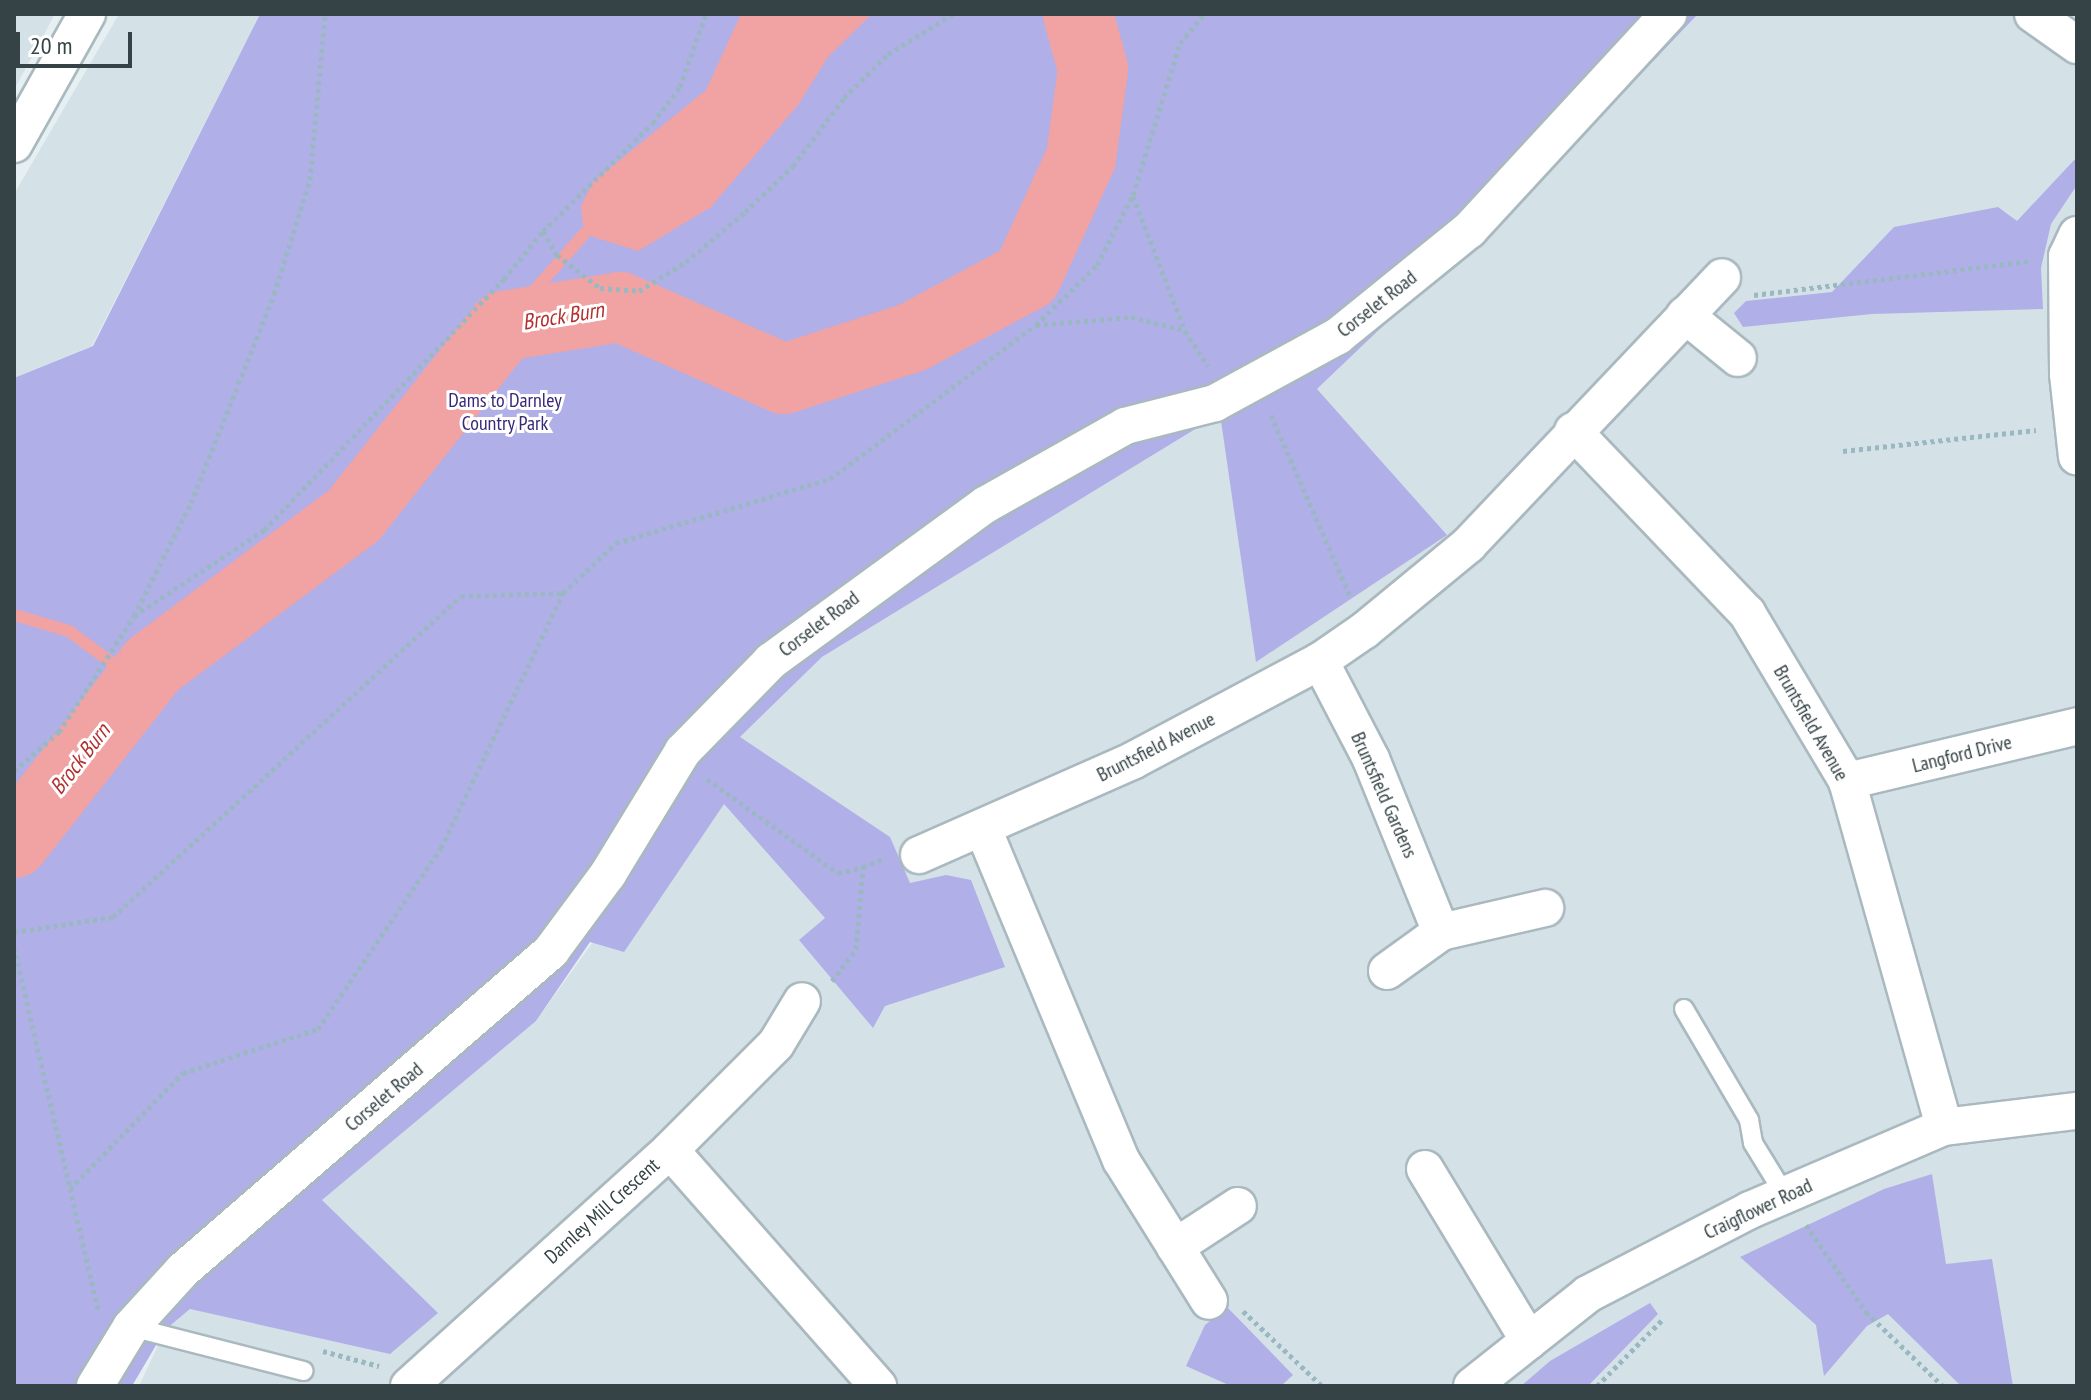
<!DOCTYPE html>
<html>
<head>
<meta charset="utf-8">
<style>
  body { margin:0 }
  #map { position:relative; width:2091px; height:1400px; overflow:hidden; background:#e6f0f3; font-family:"PT Sans Narrow",sans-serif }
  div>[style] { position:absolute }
  .residential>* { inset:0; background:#d4e2e7 }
  .green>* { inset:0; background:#b1afe8 }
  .water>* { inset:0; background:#f1a2a2 }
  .stream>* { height:12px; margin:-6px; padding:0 6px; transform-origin:6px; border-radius:6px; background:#f1a2a2 }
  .river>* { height:70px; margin:-35px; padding:0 35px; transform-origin:35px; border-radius:35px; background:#f1a2a2 }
  .path>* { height:5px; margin-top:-2.5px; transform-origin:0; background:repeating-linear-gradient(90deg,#9ab8c1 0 4px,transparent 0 8px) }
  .roads { filter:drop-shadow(2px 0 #a9b9bf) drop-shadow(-2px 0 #a9b9bf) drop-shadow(0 2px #a9b9bf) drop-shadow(0 -2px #a9b9bf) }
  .lane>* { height:18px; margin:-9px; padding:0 9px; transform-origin:9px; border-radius:9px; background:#fff }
  .street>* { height:36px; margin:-18px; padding:0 18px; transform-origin:18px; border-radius:18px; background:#fff }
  span { translate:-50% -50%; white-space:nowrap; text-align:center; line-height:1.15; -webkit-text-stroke:6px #fff; paint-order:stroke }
  .street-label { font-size:20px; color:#354346 }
  .park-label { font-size:20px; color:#392879 }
  .water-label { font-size:22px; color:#b32f2e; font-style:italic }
  .frame { position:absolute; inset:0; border:16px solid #354346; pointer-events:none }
  .scale { position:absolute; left:16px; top:32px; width:116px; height:36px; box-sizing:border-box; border:4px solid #354346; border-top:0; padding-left:10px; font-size:24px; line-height:28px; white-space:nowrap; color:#354346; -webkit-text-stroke:6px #fff; paint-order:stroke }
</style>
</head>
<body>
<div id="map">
  <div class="residential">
    <div style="clip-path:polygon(14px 14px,55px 14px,14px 90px)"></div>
    <div style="clip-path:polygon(119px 14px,260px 14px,92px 346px,14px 378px,14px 194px)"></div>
    <div style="clip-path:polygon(1698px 14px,2077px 14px,2077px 1386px,139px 1386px,165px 1330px,536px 1021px,740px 737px,822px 657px,1220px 414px,1317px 389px,1581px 137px)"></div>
  </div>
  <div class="green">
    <div style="clip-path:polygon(260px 14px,1698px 14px,1581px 137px,1317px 389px,1447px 535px,1256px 662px,1220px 414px,822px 657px,740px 737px,890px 837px,910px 883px,946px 875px,971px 880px,1005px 967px,885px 1006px,873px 1028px,799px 940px,825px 918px,724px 804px,624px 952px,590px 942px,536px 1021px,322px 1200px,438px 1313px,390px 1354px,190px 1309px,165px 1330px,132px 1386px,14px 1386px,14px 378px,93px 346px)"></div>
    <div style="clip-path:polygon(2077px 157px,2077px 185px,2051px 224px,2041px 268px,2043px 309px,1872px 314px,1743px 327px,1734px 313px,1746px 301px,1832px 292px,1894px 227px,1998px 207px,2017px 221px)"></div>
    <div style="clip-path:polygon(1932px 1174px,1946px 1264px,1992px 1259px,2013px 1386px,1961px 1386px,1888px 1314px,1867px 1326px,1824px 1376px,1816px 1325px,1740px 1257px,1884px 1189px)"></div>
    <div style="clip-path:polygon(1650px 1303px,1658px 1314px,1588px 1386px,1521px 1386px,1550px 1361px)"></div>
    <div style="clip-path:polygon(1227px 1307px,1293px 1375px,1281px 1386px,1231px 1386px,1186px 1366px,1205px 1325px)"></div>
  </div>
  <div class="water">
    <div style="clip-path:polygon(741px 14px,872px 14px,828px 57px,798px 105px,711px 207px,638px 251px,584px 234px,581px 206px,593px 182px,706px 90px)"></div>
  </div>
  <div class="stream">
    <div style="left:503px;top:326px;width:123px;rotate:-48.6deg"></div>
    <div style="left:18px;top:616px;width:53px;rotate:16.4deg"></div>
    <div style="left:69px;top:631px;width:87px;rotate:36.6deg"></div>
  </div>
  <div class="river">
    <div style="left:14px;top:843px;width:226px;rotate:-52deg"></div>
    <div style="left:153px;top:665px;width:251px;rotate:-36.7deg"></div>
    <div style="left:354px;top:515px;width:241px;rotate:-51.7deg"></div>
    <div style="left:503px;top:326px;width:119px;rotate:-9.2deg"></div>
    <div style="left:620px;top:307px;width:179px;rotate:23.7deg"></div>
    <div style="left:784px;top:379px;width:136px;rotate:-18deg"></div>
    <div style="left:913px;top:337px;width:129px;rotate:-28.2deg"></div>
    <div style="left:1027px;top:276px;width:130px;rotate:-65.4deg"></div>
    <div style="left:1081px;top:158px;width:90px;rotate:-82.3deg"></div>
    <div style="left:1093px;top:69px;width:57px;rotate:-105.3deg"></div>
  </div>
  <div class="path">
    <div style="left:1133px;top:196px;width:145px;rotate:68.9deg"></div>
    <div style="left:1185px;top:331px;width:42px;rotate:56.7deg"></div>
    <div style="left:543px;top:231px;width:28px;rotate:60deg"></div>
    <div style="left:557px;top:255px;width:54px;rotate:37.5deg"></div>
    <div style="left:600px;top:288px;width:39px;rotate:4deg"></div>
    <div style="left:639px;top:291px;width:55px;rotate:-31.7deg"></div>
    <div style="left:686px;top:262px;width:77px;rotate:-40.3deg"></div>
    <div style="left:745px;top:212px;width:66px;rotate:-43.8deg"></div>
    <div style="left:793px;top:166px;width:85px;rotate:-53.1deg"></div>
    <div style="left:844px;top:98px;width:62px;rotate:-45deg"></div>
    <div style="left:888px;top:54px;width:76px;rotate:-31.6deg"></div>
    <div style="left:1754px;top:295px;width:278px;rotate:-7deg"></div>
    <div style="left:1036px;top:325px;width:95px;rotate:-4.8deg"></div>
    <div style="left:1131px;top:317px;width:55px;rotate:13.8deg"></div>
    <div style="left:1271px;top:415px;width:197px;rotate:66.4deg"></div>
    <div style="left:1843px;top:451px;width:194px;rotate:-6.2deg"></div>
    <div style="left:134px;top:616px;width:156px;rotate:-33.5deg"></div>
    <div style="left:264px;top:530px;width:347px;rotate:-46.3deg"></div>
    <div style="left:504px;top:279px;width:62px;rotate:-50.9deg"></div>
    <div style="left:543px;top:231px;width:154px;rotate:-44.5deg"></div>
    <div style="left:653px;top:123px;width:45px;rotate:-53.1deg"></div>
    <div style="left:680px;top:87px;width:77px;rotate:-70.4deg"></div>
    <div style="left:14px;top:771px;width:60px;rotate:-40.9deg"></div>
    <div style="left:59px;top:732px;width:138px;rotate:-57.1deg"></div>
    <div style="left:134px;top:616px;width:127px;rotate:-63.2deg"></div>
    <div style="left:191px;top:503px;width:225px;rotate:-68.3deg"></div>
    <div style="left:274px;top:294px;width:120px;rotate:-72.5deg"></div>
    <div style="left:310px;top:180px;width:167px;rotate:-84.8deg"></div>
    <div style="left:707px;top:779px;width:161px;rotate:35.7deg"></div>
    <div style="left:838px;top:873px;width:26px;rotate:-13deg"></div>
    <div style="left:14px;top:932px;width:100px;rotate:-8.6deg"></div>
    <div style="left:113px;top:917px;width:473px;rotate:-42.7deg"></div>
    <div style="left:461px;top:596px;width:102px;rotate:-1.7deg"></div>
    <div style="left:14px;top:947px;width:247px;rotate:76.9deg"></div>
    <div style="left:832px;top:981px;width:40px;rotate:-53deg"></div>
    <div style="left:856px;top:949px;width:82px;rotate:-85.1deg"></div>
    <div style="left:863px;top:867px;width:24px;rotate:-22deg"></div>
    <div style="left:1806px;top:1225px;width:106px;rotate:55.4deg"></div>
    <div style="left:1866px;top:1312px;width:107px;rotate:43.9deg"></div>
    <div style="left:98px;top:1309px;width:123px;rotate:-103.1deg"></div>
    <div style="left:70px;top:1189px;width:162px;rotate:-45.8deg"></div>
    <div style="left:183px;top:1073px;width:142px;rotate:-18.1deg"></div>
    <div style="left:318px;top:1029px;width:219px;rotate:-55.8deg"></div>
    <div style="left:441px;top:848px;width:283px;rotate:-64.4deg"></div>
    <div style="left:563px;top:593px;width:73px;rotate:-43.3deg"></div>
    <div style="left:616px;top:543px;width:223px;rotate:-16.7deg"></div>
    <div style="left:830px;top:479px;width:257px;rotate:-36.8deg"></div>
    <div style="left:1036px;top:325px;width:86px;rotate:-44.5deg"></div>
    <div style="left:1097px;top:265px;width:79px;rotate:-62.8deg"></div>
    <div style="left:1133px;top:195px;width:159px;rotate:-72.8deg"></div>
    <div style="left:1180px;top:43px;width:38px;rotate:-50deg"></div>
    <div style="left:1243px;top:1311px;width:109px;rotate:43.5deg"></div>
    <div style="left:323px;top:1351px;width:58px;rotate:15deg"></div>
    <div style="left:1597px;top:1386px;width:93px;rotate:-45.4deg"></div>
  </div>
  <div class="roads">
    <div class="lane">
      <div style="left:1684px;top:1009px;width:129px;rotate:59.6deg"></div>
      <div style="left:1749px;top:1120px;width:23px;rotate:80deg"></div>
      <div style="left:1753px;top:1143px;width:61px;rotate:58.4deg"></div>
      <div style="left:131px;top:1327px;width:178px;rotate:14.3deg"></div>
    </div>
    <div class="street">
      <div style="left:2033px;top:14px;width:54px;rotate:35.2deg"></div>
      <div style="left:14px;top:144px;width:149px;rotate:-60.7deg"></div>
      <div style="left:2077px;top:235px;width:23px;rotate:115deg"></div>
      <div style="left:2067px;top:256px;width:118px;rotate:89.5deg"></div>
      <div style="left:2068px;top:374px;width:83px;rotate:83.8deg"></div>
      <div style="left:1685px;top:315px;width:68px;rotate:39.1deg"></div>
      <div style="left:1573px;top:431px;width:252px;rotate:46.3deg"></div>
      <div style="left:1747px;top:613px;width:196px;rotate:59.2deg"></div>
      <div style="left:1847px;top:781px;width:359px;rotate:74.3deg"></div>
      <div style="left:1320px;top:661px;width:110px;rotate:62.5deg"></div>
      <div style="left:1371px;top:759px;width:187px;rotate:68deg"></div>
      <div style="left:1847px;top:781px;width:236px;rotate:-13.4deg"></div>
      <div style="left:984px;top:831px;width:356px;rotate:67.4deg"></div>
      <div style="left:1121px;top:1160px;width:166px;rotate:58deg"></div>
      <div style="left:919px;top:855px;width:233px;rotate:-23.8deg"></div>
      <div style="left:1132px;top:761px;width:213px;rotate:-28deg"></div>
      <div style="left:1320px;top:661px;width:55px;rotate:-34.6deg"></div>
      <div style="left:1365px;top:630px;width:134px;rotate:-39.5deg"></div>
      <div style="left:1468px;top:545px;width:369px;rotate:-46.5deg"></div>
      <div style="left:1387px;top:971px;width:67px;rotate:-35.8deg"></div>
      <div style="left:1441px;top:932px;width:107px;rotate:-13deg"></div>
      <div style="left:670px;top:1150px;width:150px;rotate:-45deg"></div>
      <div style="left:776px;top:1044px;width:50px;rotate:-58.8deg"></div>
      <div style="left:1425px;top:1169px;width:201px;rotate:58.8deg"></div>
      <div style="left:1175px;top:1247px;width:75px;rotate:-33.1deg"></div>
      <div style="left:95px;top:1386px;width:69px;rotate:-58.6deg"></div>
      <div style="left:131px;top:1327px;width:77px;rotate:-47.6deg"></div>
      <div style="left:183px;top:1270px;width:487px;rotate:-40.9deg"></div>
      <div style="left:551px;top:951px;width:96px;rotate:-53.5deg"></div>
      <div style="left:608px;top:874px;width:144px;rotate:-58.6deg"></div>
      <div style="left:683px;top:751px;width:126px;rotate:-45.6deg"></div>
      <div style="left:771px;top:661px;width:265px;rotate:-36.1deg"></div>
      <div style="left:985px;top:505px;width:161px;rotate:-29.4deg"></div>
      <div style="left:1125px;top:426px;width:93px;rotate:-14.3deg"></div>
      <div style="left:1215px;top:403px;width:140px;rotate:-28.6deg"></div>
      <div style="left:1338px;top:336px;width:169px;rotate:-39deg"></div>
      <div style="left:1469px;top:230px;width:294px;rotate:-47.3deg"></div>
      <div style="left:409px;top:1386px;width:352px;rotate:-42.1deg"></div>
      <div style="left:670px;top:1150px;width:315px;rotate:48.6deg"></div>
      <div style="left:1472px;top:1386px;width:148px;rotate:-38.4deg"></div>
      <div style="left:1588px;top:1294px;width:182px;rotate:-27.4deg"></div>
      <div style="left:1750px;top:1210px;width:211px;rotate:-23.2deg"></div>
      <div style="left:1944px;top:1127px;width:134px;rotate:-6.9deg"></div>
    </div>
  </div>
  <div class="street-label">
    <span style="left:1377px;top:304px;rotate:-38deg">Corselet Road</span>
    <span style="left:819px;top:624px;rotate:-37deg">Corselet Road</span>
    <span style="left:1811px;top:723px;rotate:60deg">Bruntsfield Avenue</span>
    <span style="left:1156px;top:747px;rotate:-27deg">Bruntsfield Avenue</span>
    <span style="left:1962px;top:754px;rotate:-14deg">Langford Drive</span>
    <span style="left:1384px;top:795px;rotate:66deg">Bruntsfield Gardens</span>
    <span style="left:384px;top:1097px;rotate:-40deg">Corselet Road</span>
    <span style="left:1758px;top:1209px;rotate:-25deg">Craigflower Road</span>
    <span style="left:602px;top:1211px;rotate:-42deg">Darnley Mill Crescent</span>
  </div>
  <div class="park-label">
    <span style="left:505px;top:412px">Dams to Darnley<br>Country Park</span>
  </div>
  <div class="water-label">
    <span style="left:563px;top:316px;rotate:-9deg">Brock Burn</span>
    <span style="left:80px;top:759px;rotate:-52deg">Brock Burn</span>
  </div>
  <div class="frame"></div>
  <div class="scale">20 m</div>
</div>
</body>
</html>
